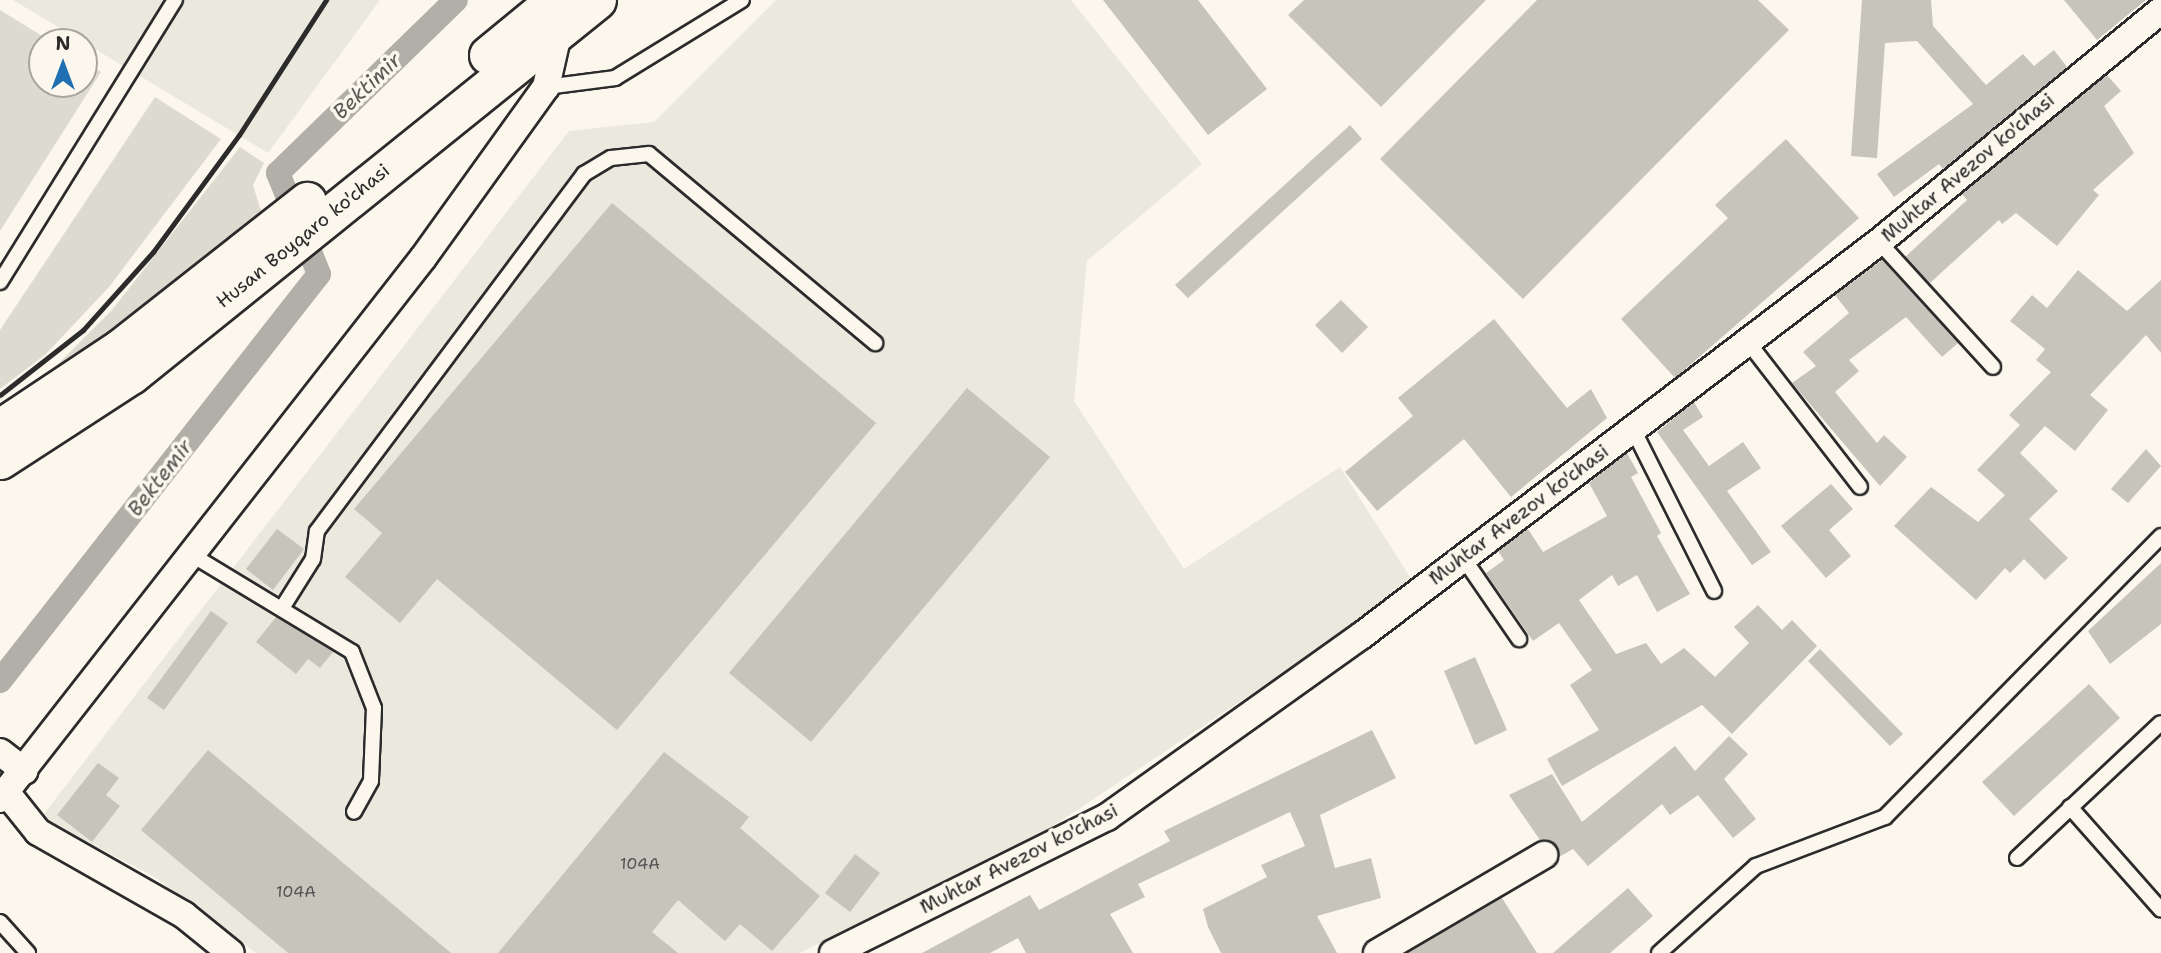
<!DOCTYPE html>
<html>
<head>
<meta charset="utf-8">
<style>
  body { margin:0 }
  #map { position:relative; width:2161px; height:953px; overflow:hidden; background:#fbf7ec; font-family:"Shantell Sans",sans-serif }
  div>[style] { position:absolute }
  .built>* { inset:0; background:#ebe8de }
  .green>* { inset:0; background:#dddad0 }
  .canal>* { height:24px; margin:-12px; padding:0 12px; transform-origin:12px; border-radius:12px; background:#b1afa7 }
  .building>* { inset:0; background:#c7c4bc }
  .roads { filter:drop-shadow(2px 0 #2b2b2b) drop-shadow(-2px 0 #2b2b2b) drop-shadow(0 2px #2b2b2b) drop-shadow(0 -2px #2b2b2b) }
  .service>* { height:14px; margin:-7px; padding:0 7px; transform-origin:7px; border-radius:7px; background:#fbf7ec }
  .minor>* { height:26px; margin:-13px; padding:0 13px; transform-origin:13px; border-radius:13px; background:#fbf7ec }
  .secondary>* { height:37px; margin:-18.5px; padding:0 18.5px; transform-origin:18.5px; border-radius:18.5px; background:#fbf7ec }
  .rail>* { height:5px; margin:-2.5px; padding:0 2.5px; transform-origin:2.5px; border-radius:2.5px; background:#2b2b2b }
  span { translate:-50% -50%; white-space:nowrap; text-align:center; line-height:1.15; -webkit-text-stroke:7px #fbf7ec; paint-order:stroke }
  .number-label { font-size:16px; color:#52514f }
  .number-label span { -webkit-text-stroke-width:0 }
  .street-label { font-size:19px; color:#2b2b2b }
  .water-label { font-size:21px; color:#5a5956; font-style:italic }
  .north { position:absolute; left:28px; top:28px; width:70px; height:70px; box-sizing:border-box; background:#fbf7ec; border:2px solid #a8a59f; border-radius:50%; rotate:0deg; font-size:19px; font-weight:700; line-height:28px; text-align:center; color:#2b2b2b }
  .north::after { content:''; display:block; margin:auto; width:24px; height:32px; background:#1f6fb2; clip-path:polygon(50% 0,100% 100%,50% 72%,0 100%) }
</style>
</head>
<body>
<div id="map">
  <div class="built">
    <div style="clip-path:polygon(13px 0,380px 0,268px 153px)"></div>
    <div style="clip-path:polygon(776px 0,1071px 0,1202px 164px,1087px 261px,1074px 401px,1184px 569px,1340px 467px,1415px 585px,1047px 830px,800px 953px,256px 953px,155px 877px,41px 818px,569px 131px,654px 122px)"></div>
  </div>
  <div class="green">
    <div style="clip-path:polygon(0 10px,52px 42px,42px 42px,42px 84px,84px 84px,84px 61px,101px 72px,0 231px)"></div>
    <div style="clip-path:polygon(155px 97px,221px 139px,109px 287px,46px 354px,0 389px,0 330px)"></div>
    <div style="clip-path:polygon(240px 147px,264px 163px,253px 185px,261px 211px,56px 377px,0 411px,0 404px,51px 371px,112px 310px)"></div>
  </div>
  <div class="canal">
    <div style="left:0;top:681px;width:517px;rotate:-51.91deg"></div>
    <div style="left:319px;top:274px;width:109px;rotate:-112.1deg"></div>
    <div style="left:278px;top:173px;width:248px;rotate:-44.2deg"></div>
  </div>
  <div class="building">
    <div style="clip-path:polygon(1103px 0,1198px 0,1267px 89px,1208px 135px)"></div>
    <div style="clip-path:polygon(1304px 0,1486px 0,1381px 107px,1288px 15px)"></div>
    <div style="clip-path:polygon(1537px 0,1758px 0,1789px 30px,1523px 299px,1380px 159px)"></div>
    <div style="clip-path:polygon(1862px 0,1931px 0,1933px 26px,1986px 85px,2023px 54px,2034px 66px,2054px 50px,2067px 67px,1943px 169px,1939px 164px,1894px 197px,1877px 174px,1973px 104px,1917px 41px,1885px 43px,1877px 158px,1851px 156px)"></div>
    <div style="clip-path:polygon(2064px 0,2146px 0,2097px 40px)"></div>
    <div style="clip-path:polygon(2107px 75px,2121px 91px,2104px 106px,2134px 153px,2093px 190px,2099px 195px,2057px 246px,2016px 213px,2002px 224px,1999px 220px,1930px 283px,1905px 257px,1967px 200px,1962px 194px)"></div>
    <div style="clip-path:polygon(1350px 125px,1362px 139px,1188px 298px,1175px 285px)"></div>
    <div style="clip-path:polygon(1786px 139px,1859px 218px,1675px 378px,1621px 319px,1728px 218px,1715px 205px)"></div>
    <div style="clip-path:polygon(612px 203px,876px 423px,617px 730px,437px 579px,400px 623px,345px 577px,382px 533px,354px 509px)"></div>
    <div style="clip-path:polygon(1882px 260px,1958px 343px,1942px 357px,1906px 317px,1849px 360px,1859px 371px,1835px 392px,1877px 443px,1884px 435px,1907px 457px,1880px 486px,1792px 383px,1816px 366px,1803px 352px,1849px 313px,1835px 295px)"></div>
    <div style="clip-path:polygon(2078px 270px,2127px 311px,2161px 280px,2161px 353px,2146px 335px,2090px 395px,2108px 410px,2075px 451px,2045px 426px,2020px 453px,2058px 491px,2029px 519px,2068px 558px,2045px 580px,2024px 559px,2010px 573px,2005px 568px,1976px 600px,1894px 526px,1931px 487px,1978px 522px,2005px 495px,1977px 470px,2020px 425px,2009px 415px,2051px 372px,2036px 360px,2045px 349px,2010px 321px,2032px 295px,2047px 308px)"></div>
    <div style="clip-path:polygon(1341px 300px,1368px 327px,1342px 353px,1315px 325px)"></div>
    <div style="clip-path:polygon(1494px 319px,1567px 408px,1591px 389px,1607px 418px,1511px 497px,1464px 439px,1377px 511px,1345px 472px,1413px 416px,1398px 398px)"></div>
    <div style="clip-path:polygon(967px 388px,1050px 457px,811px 742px,729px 673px)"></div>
    <div style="clip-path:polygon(1694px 402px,1703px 417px,1683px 430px,1709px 466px,1743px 442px,1761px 468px,1727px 491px,1771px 552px,1752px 565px,1657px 432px)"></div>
    <div style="clip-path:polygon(2146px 449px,2161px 466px,2128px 503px,2111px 489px)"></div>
    <div style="clip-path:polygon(1627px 453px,1638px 473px,1631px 477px,1661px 533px,1657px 536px,1690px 594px,1657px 612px,1637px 575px,1618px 586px,1612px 575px,1579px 600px,1616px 654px,1646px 643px,1661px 664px,1684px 648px,1715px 677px,1749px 643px,1734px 627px,1758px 605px,1782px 630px,1792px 620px,1817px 646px,1732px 734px,1702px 705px,1562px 786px,1547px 759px,1599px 730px,1570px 685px,1592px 670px,1559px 623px,1533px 641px,1486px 573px,1504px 560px,1498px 551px,1528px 529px,1543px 552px,1607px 516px,1589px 483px)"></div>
    <div style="clip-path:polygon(1831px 484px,1853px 509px,1829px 530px,1851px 556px,1826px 578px,1781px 526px)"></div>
    <div style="clip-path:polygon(277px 529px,304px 549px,273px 590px,246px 569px)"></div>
    <div style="clip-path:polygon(2161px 563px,2161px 624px,2110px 664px,2088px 631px)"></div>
    <div style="clip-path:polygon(211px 611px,228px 623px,164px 710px,147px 698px)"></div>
    <div style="clip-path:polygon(276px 617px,333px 652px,320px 668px,308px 659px,296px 674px,256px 642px)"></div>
    <div style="clip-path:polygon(1820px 649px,1903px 734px,1890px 746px,1808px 661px)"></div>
    <div style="clip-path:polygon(1475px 657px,1507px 730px,1475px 745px,1444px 671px)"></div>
    <div style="clip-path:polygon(2089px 684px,2120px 718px,2014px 816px,1982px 782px)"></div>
    <div style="clip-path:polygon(1372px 730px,1396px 778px,1320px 815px,1335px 868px,1371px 858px,1381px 898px,1317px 916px,1337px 953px,1221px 953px,1208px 927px,1203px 909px,1267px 877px,1261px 865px,1305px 846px,1290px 812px,1138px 884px,1145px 897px,1110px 914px,1133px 953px,1026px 953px,1018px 938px,990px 953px,922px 953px,1030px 895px,1039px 910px,1170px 841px,1164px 831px)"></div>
    <div style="clip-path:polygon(1729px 736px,1748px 754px,1724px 779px,1756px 819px,1733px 838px,1698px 795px,1670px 815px,1662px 804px,1588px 866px,1573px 849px,1559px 857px,1552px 842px,1540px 840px,1509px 795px,1552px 774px,1582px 822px,1675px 746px,1695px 771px)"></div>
    <div style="clip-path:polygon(208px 750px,451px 953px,288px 953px,141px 830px)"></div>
    <div style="clip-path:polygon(664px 752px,749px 817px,740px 828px,820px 896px,772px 951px,740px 924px,725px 941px,678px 900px,652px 932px,678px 953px,498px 953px)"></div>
    <div style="clip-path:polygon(98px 763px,119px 778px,106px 795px,120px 806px,92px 842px,57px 815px)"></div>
    <div style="clip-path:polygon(855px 854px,880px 873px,850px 912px,825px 893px)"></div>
    <div style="clip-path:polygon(1628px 888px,1653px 916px,1610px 953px,1553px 953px)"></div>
    <div style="clip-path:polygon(1502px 898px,1537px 953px,1408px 953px)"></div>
  </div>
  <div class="roads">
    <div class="service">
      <div style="left:546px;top:87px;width:70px;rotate:-7.4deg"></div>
      <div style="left:615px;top:78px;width:149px;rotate:-31.6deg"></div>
      <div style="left:1879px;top:242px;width:169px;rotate:47.6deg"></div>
      <div style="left:0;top:282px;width:332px;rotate:-58.2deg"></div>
      <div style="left:1748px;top:342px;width:183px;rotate:52.3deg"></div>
      <div style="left:1633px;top:429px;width:181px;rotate:63.4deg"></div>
      <div style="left:192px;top:555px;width:187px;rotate:31.2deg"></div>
      <div style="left:352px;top:652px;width:60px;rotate:68.6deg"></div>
      <div style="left:374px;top:708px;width:73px;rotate:92.4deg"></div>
      <div style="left:371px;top:781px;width:35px;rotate:119deg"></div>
      <div style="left:1462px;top:556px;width:101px;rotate:55.5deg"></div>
      <div style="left:284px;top:605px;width:54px;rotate:-57.8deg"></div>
      <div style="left:313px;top:559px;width:28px;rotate:-82deg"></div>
      <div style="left:317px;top:531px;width:446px;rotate:-53.2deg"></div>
      <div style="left:584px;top:174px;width:31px;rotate:-31deg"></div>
      <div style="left:611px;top:158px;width:38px;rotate:-6deg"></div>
      <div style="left:649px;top:154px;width:295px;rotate:39.9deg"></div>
      <div style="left:2070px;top:807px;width:137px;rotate:48.5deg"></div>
      <div style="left:2017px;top:858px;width:197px;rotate:-43.2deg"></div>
      <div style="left:0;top:922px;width:42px;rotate:47.9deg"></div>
      <div style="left:1659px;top:953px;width:130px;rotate:-41.9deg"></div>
      <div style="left:1756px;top:866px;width:138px;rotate:-20.8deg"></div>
      <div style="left:1885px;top:817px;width:394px;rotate:-45.5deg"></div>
    </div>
    <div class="minor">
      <div style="left:0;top:752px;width:31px;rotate:38deg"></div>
      <div style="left:6px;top:792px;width:51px;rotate:51.3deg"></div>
      <div style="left:38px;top:832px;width:168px;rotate:29.6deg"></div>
      <div style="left:184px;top:915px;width:60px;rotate:39deg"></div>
      <div style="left:0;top:799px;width:687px;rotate:-51.98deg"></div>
      <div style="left:423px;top:258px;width:211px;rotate:-54.3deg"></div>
      <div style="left:546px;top:87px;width:58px;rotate:-77.2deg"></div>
      <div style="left:833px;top:953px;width:306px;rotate:-26.4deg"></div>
      <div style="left:1107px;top:817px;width:312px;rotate:-35.5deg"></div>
      <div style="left:1361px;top:636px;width:651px;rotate:-37.26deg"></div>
      <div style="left:1879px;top:242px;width:365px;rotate:-39.4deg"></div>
      <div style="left:1377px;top:953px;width:194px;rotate:-30.4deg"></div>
    </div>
    <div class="secondary">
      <div style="left:488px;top:55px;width:87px;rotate:-39.4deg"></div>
      <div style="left:0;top:428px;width:144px;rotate:-33.7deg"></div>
      <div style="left:120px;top:348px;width:238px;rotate:-38.2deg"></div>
      <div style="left:0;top:460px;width:156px;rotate:-33deg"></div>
      <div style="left:131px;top:375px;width:598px;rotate:-38.82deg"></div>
    </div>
  </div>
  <div class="rail">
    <div style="left:0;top:395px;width:105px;rotate:-38.1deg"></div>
    <div style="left:83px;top:330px;width:105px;rotate:-48.1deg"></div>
    <div style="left:153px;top:252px;width:145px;rotate:-53.7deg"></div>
    <div style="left:239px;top:135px;width:161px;rotate:-57.2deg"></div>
  </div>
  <div class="number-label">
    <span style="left:640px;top:864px">104A</span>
    <span style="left:296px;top:892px">104A</span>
  </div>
  <div class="street-label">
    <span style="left:1968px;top:168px;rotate:-40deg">Muhtar Avezov ko'chasi</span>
    <span style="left:303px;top:236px;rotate:-39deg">Husan Boyqaro ko'chasi</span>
    <span style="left:1519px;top:515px;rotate:-37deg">Muhtar Avezov ko'chasi</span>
    <span style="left:1019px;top:859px;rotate:-27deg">Muhtar Avezov ko'chasi</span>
  </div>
  <div class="water-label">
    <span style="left:367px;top:86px;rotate:-44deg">Bektimir</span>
    <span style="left:160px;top:478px;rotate:-52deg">Bektemir</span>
  </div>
  <div class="north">N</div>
</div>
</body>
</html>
